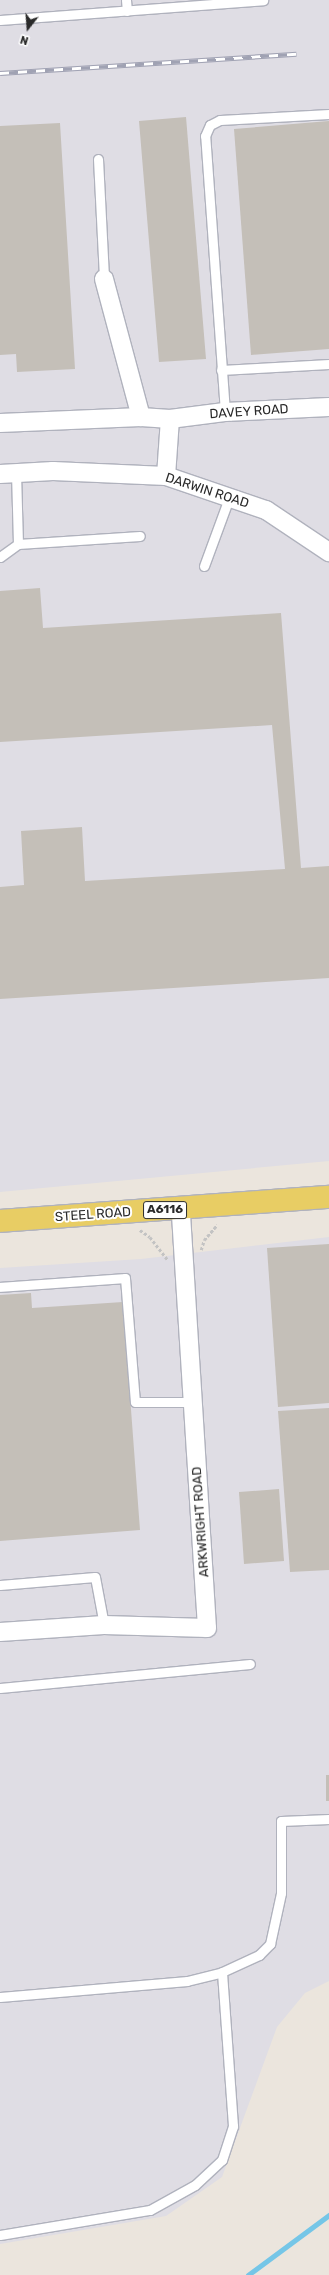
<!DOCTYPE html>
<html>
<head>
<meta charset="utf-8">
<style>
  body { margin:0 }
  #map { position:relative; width:329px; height:2275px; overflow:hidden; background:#ebe5dd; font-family:Rubik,sans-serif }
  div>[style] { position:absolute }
  .industrial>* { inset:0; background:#dfdde4 }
  .stream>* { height:4.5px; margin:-2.25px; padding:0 2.25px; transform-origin:2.25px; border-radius:2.25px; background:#75c6e7 }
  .building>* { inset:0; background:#c4bfb8 }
  .path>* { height:2.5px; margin-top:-1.25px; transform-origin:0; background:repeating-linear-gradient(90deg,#c3c3c3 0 3px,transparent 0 5px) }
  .roads { filter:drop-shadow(1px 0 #b0b2bd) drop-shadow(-1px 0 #b0b2bd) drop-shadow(0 1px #b0b2bd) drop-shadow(0 -1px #b0b2bd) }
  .service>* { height:9px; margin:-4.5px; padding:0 4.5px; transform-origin:4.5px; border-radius:4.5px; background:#fff }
  .minor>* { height:18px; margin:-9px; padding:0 9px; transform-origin:9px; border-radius:9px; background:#fff }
  .primary>* { height:22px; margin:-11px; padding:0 11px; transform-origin:11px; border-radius:11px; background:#e8cd64 }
  .rail>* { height:4.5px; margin-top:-2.25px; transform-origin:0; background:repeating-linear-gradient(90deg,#fff 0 9px,#a0a2b3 0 18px); box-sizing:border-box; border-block:1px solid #a0a2b3 }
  span { translate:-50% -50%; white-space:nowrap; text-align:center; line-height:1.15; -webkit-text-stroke:4px #fff; paint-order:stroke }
  .shield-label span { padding:1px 3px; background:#fff; border:1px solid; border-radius:3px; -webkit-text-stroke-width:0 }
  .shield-label { font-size:12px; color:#2a2a2a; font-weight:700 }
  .street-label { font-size:13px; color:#2a2a2a }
  .north { position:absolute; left:8px; top:8px; width:40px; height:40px; -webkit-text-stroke:3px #fff; paint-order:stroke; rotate:197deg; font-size:11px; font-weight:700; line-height:16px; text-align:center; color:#2a2a2a }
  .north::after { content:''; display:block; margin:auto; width:14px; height:18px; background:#2a2a2a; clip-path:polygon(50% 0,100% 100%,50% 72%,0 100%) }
</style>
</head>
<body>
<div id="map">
  <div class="industrial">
    <div style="clip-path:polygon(0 0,329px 0,329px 1161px,0 1192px)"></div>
    <div style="clip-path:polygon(329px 1237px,329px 1981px,305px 1993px,277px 2027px,222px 2177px,166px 2216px,0 2244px,0 1268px,141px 1259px)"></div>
  </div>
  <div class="stream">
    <div style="left:248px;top:2275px;width:101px;rotate:-36.5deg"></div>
  </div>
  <div class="building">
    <div style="clip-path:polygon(186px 117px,206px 359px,159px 362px,139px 121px)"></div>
    <div style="clip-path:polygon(329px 121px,329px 349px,251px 355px,234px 129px)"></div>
    <div style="clip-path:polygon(60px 123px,75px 369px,17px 372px,16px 354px,0 355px,0 126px)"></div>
    <div style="clip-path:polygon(40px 588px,43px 628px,281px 613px,301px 868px,329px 866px,329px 978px,0 999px,0 887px,24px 885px,21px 831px,82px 827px,85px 881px,285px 869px,272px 725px,0 742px,0 591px)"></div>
    <div style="clip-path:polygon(329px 1244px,329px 1403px,278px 1407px,267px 1248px)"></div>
    <div style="clip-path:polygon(31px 1293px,32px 1308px,123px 1302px,140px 1530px,0 1541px,0 1295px)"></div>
    <div style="clip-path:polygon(329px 1408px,329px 1570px,290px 1572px,278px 1411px)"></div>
    <div style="clip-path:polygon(279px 1489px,284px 1561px,244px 1564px,239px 1492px)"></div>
    <div style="clip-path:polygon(326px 1775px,329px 1775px,329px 1801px,326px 1801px)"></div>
  </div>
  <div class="path">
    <div style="left:140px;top:1230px;width:12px;rotate:35deg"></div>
    <div style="left:150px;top:1237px;width:29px;rotate:52deg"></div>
    <div style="left:201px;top:1250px;width:10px;rotate:-73deg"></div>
    <div style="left:204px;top:1240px;width:20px;rotate:-49deg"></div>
  </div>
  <div class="roads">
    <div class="service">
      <div style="left:126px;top:0;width:11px;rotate:85deg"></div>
      <div style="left:0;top:20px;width:264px;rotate:-4.3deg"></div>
      <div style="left:98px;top:159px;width:120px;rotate:87.1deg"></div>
      <div style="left:221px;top:370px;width:108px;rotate:-3.2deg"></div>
      <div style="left:225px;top:412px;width:277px;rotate:-94.1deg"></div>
      <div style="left:205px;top:136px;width:12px;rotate:-66deg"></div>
      <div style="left:210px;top:125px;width:11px;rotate:-27deg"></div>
      <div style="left:220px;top:120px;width:109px;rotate:-3.2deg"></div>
      <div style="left:18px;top:544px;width:122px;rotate:-3.8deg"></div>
      <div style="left:0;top:557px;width:22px;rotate:-36deg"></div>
      <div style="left:18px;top:544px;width:71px;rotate:-91.6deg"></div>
      <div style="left:204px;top:566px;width:72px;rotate:-69.8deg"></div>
      <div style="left:0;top:1287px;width:125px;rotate:-4.1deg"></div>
      <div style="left:125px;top:1278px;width:124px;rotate:85.4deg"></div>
      <div style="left:135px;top:1402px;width:58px"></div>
      <div style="left:0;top:1585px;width:95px;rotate:-4.8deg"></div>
      <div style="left:95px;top:1577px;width:49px;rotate:79.4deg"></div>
      <div style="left:0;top:1688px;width:251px;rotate:-5.5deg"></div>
      <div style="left:0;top:1997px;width:188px;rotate:-4.9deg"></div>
      <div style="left:187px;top:1981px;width:36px;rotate:-14deg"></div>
      <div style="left:222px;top:1972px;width:41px;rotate:-24.7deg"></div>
      <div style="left:259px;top:1955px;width:16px;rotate:-45deg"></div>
      <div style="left:270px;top:1944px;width:52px;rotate:-77.8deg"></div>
      <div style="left:281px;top:1893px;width:72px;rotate:-90deg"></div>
      <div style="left:281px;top:1821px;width:48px;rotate:-2.4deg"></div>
      <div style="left:0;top:2235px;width:152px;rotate:-9.5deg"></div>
      <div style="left:150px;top:2210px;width:51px;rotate:-29.1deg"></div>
      <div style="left:195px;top:2185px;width:37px;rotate:-43deg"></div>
      <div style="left:222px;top:2160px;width:36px;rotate:-72deg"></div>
      <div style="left:233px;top:2126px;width:154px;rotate:-94.1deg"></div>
    </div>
    <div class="minor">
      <div style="left:104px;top:279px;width:143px;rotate:75deg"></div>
      <div style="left:0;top:423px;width:141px;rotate:-2.4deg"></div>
      <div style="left:141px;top:417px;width:29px;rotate:4deg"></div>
      <div style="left:0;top:474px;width:53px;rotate:-3.2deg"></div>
      <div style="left:53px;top:471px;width:113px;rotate:2.5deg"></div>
      <div style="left:166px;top:476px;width:106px;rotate:18.8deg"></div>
      <div style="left:266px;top:510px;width:76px;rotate:33.7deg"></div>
      <div style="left:166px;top:476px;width:57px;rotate:-86deg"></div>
      <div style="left:170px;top:419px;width:55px;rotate:-7.3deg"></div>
      <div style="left:225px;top:412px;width:104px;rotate:-2.8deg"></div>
      <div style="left:0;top:1632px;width:104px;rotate:-3.9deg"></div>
      <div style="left:104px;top:1625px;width:103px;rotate:1.7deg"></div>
      <div style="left:207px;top:1628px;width:420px;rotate:-93.6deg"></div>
    </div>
    <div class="primary">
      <div style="left:0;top:1221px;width:330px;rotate:-4.2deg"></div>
    </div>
  </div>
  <div class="rail">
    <div style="left:0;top:73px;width:297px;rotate:-3.7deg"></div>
  </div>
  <div class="shield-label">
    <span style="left:165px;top:1210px">A6116</span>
  </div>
  <div class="street-label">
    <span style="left:249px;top:412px;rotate:-4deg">DAVEY ROAD</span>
    <span style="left:207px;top:491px;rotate:18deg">DARWIN ROAD</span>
    <span style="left:93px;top:1215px;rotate:-4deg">STEEL ROAD</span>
    <span style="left:201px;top:1522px;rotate:-94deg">ARKWRIGHT ROAD</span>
  </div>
  <div class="north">N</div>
</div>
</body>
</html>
